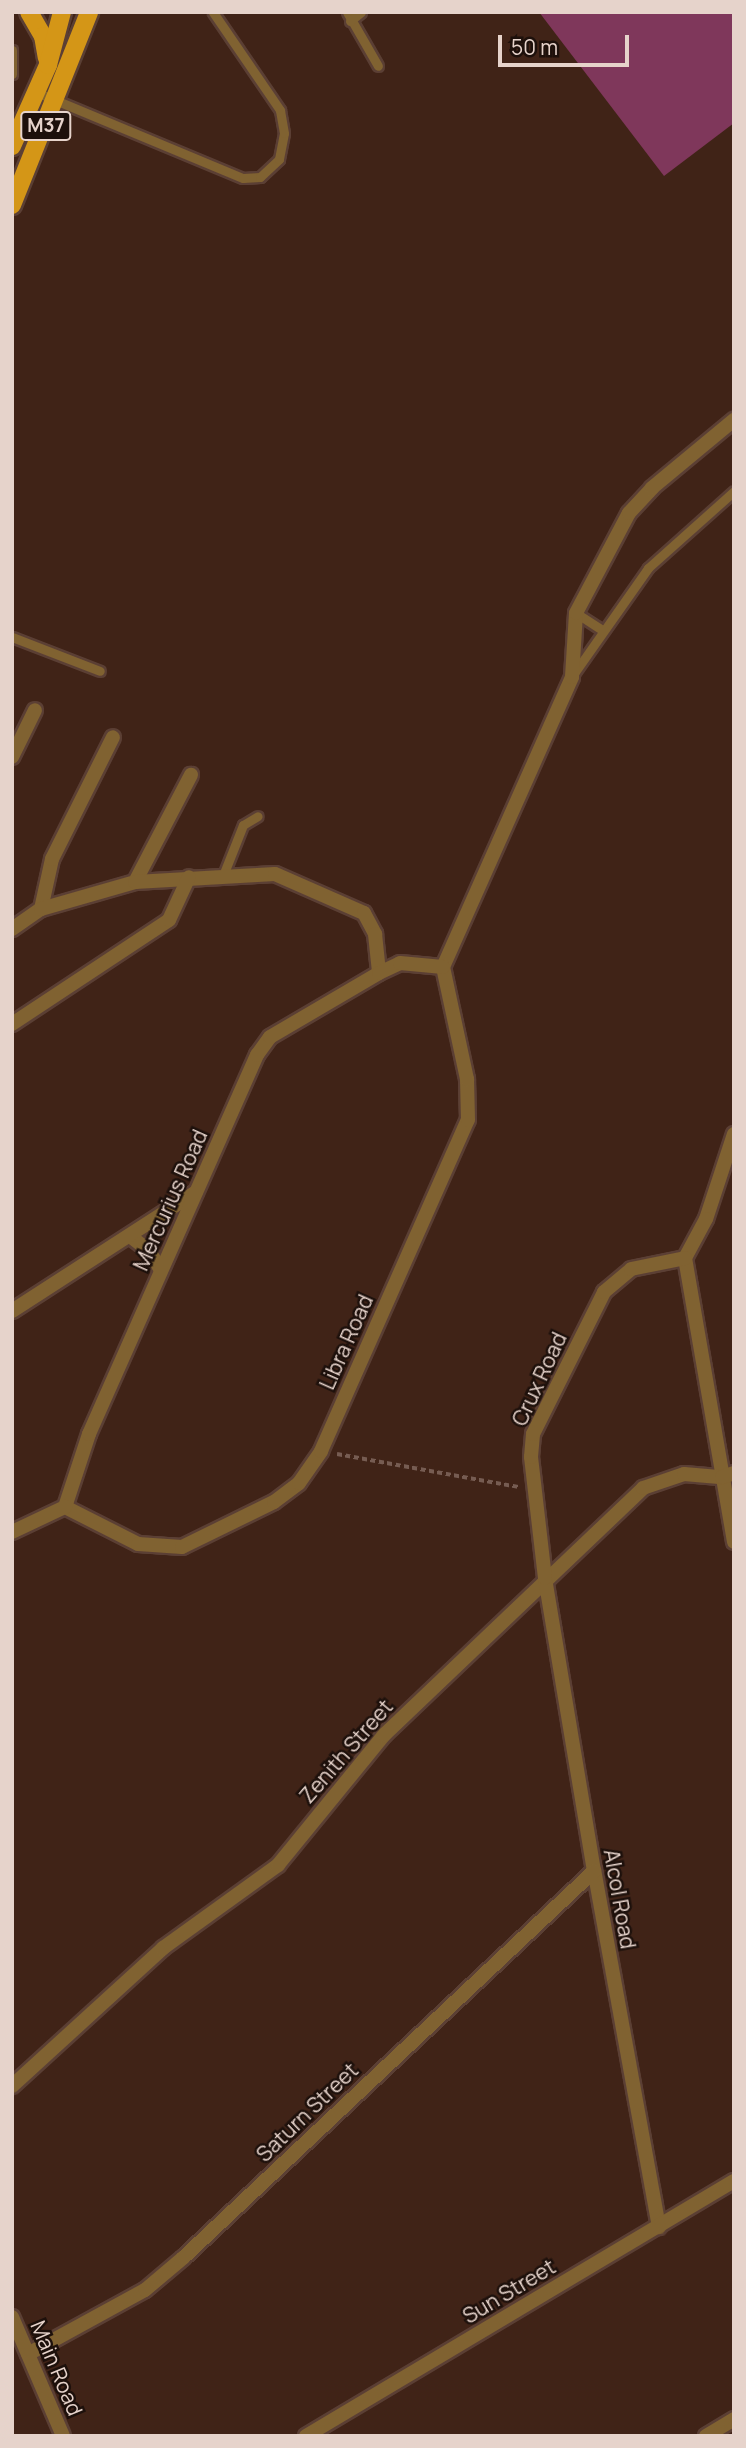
<!DOCTYPE html>
<html>
<head>
<meta charset="utf-8">
<style>
  body { margin:0 }
  #map { position:relative; width:746px; height:2448px; overflow:hidden; background:#402317; font-family:Manrope,sans-serif }
  div>[style] { position:absolute }
  .building>* { inset:0; background:#7f375b }
  .path>* { height:3.5px; margin-top:-1.75px; transform-origin:0; background:repeating-linear-gradient(90deg,#765c52 0 5px,transparent 0 8.5px) }
  .roads { filter:drop-shadow(2px 0 #5b3f34) drop-shadow(-2px 0 #5b3f34) drop-shadow(0 2px #5b3f34) drop-shadow(0 -2px #5b3f34) }
  .service>* { height:9px; margin:-4.5px; padding:0 4.5px; transform-origin:4.5px; border-radius:4.5px; background:#806231 }
  .minor>* { height:14px; margin:-7px; padding:0 7px; transform-origin:7px; border-radius:7px; background:#806231 }
  .tertiary>* { height:14px; margin:-7px; padding:0 7px; transform-origin:7px; border-radius:7px; background:#806231 }
  .primary>* { height:18px; margin:-9px; padding:0 9px; transform-origin:9px; border-radius:9px; background:#d49617 }
  span { translate:-50% -50%; white-space:nowrap; text-align:center; line-height:1.15; -webkit-text-stroke:5px #1d100b; paint-order:stroke }
  .shield-label span { padding:2px 5px; background:#1d100b; border:2px solid; border-radius:5px; -webkit-text-stroke-width:0 }
  .shield-label { font-size:19px; color:#e6d3cb; font-weight:700 }
  .street-label { font-size:21px; color:#e6d3cb }
  .frame { position:absolute; inset:0; border:14px solid #e6d3cb; pointer-events:none }
  .scale { position:absolute; left:498px; top:35px; width:131px; height:32px; box-sizing:border-box; border:4px solid #e6d3cb; border-top:0; padding-left:9px; font-size:21px; line-height:24px; white-space:nowrap; color:#e6d3cb; -webkit-text-stroke:5px #1d100b; paint-order:stroke }
</style>
</head>
<body>
<div id="map">
  <div class="building">
    <div style="clip-path:polygon(539px 12px,734px 12px,734px 123px,664px 176px)"></div>
  </div>
  <div class="path">
    <div style="left:337px;top:1454px;width:184px;rotate:10.3deg"></div>
  </div>
  <div class="roads">
    <div class="service">
      <div style="left:347px;top:12px;width:62px;rotate:60.1deg"></div>
      <div style="left:350px;top:21px;width:14px;rotate:-39deg"></div>
      <div style="left:12px;top:50px;width:24px;rotate:90deg"></div>
      <div style="left:36px;top:92px;width:224px;rotate:22.6deg"></div>
      <div style="left:243px;top:178px;width:17px;rotate:-3deg"></div>
      <div style="left:260px;top:177px;width:26px;rotate:-43deg"></div>
      <div style="left:279px;top:159px;width:26px;rotate:-79deg"></div>
      <div style="left:284px;top:133px;width:23px;rotate:-100deg"></div>
      <div style="left:280px;top:110px;width:119px;rotate:-124.4deg"></div>
      <div style="left:576px;top:613px;width:31px;rotate:33deg"></div>
      <div style="left:12px;top:637px;width:94px;rotate:21.1deg"></div>
      <div style="left:575px;top:672px;width:127px;rotate:-54.9deg"></div>
      <div style="left:648px;top:568px;width:115px;rotate:-41.8deg"></div>
      <div style="left:222px;top:878px;width:57px;rotate:-68.4deg"></div>
      <div style="left:243px;top:825px;width:17px;rotate:-31deg"></div>
    </div>
    <div class="minor">
      <div style="left:12px;top:757px;width:52px;rotate:-63.9deg"></div>
      <div style="left:135px;top:882px;width:121px;rotate:-62.4deg"></div>
      <div style="left:41px;top:909px;width:51px;rotate:-77.6deg"></div>
      <div style="left:52px;top:859px;width:136px;rotate:-63.4deg"></div>
      <div style="left:12px;top:929px;width:35px;rotate:-35deg"></div>
      <div style="left:41px;top:909px;width:98px;rotate:-16deg"></div>
      <div style="left:135px;top:882px;width:140px;rotate:-3.3deg"></div>
      <div style="left:275px;top:874px;width:97px;rotate:23.7deg"></div>
      <div style="left:364px;top:913px;width:24px;rotate:62deg"></div>
      <div style="left:375px;top:934px;width:39px;rotate:84deg"></div>
      <div style="left:443px;top:967px;width:317px;rotate:-66deg"></div>
      <div style="left:572px;top:677px;width:64px;rotate:-86.4deg"></div>
      <div style="left:576px;top:613px;width:113px;rotate:-62.1deg"></div>
      <div style="left:629px;top:513px;width:34px;rotate:-47deg"></div>
      <div style="left:652px;top:488px;width:107px;rotate:-39.7deg"></div>
      <div style="left:12px;top:1024px;width:188px;rotate:-33.5deg"></div>
      <div style="left:169px;top:920px;width:47px;rotate:-65.1deg"></div>
      <div style="left:734px;top:1134px;width:89px;rotate:108.2deg"></div>
      <div style="left:706px;top:1219px;width:44px;rotate:118.3deg"></div>
      <div style="left:685px;top:1258px;width:288px;rotate:80.2deg"></div>
      <div style="left:130px;top:1236px;width:24px;rotate:38deg"></div>
      <div style="left:149px;top:1251px;width:22px;rotate:58deg"></div>
      <div style="left:12px;top:1311px;width:219px;rotate:-32.9deg"></div>
      <div style="left:65px;top:1507px;width:82px;rotate:26.9deg"></div>
      <div style="left:138px;top:1544px;width:44px;rotate:3.9deg"></div>
      <div style="left:182px;top:1547px;width:102px;rotate:-26.1deg"></div>
      <div style="left:274px;top:1502px;width:31px;rotate:-37deg"></div>
      <div style="left:299px;top:1483px;width:39px;rotate:-55deg"></div>
      <div style="left:321px;top:1451px;width:362px;rotate:-66.1deg"></div>
      <div style="left:468px;top:1120px;width:41px;rotate:-91.4deg"></div>
      <div style="left:467px;top:1079px;width:115px;rotate:-102.1deg"></div>
      <div style="left:65px;top:1507px;width:77px;rotate:-71.8deg"></div>
      <div style="left:89px;top:1434px;width:415px;rotate:-66.1deg"></div>
      <div style="left:257px;top:1055px;width:22px;rotate:-54deg"></div>
      <div style="left:270px;top:1037px;width:126px;rotate:-30.4deg"></div>
      <div style="left:379px;top:973px;width:23px;rotate:-25deg"></div>
      <div style="left:400px;top:963px;width:43px;rotate:5.3deg"></div>
      <div style="left:12px;top:1532px;width:59px;rotate:-25.3deg"></div>
      <div style="left:12px;top:2086px;width:205px;rotate:-42.4deg"></div>
      <div style="left:163px;top:1948px;width:142px;rotate:-35.8deg"></div>
      <div style="left:278px;top:1865px;width:168px;rotate:-50.8deg"></div>
      <div style="left:384px;top:1735px;width:358px;rotate:-43.6deg"></div>
      <div style="left:643px;top:1488px;width:43px;rotate:-18.9deg"></div>
      <div style="left:684px;top:1474px;width:38px;rotate:5deg"></div>
      <div style="left:722px;top:1477px;width:13px;rotate:-18deg"></div>
      <div style="left:659px;top:2227px;width:362px;rotate:-100.3deg"></div>
      <div style="left:594px;top:1871px;width:297px;rotate:-99.5deg"></div>
      <div style="left:545px;top:1578px;width:122px;rotate:-96.6deg"></div>
      <div style="left:531px;top:1457px;width:23px;rotate:-85deg"></div>
      <div style="left:533px;top:1434px;width:159px;rotate:-63.4deg"></div>
      <div style="left:604px;top:1292px;width:35px;rotate:-40deg"></div>
      <div style="left:631px;top:1269px;width:55px;rotate:-11.5deg"></div>
      <div style="left:28px;top:2354px;width:133px;rotate:-28.7deg"></div>
      <div style="left:145px;top:2290px;width:51px;rotate:-40.2deg"></div>
      <div style="left:184px;top:2257px;width:563px;rotate:-43.27deg"></div>
      <div style="left:306px;top:2436px;width:498px;rotate:-30.8deg"></div>
      <div style="left:706px;top:2436px;width:33px;rotate:-31deg"></div>
    </div>
    <div class="tertiary">
      <div style="left:12px;top:2317px;width:129px;rotate:66.8deg"></div>
    </div>
    <div class="primary">
      <div style="left:29px;top:12px;width:28px;rotate:60deg"></div>
      <div style="left:43px;top:36px;width:22px;rotate:80deg"></div>
      <div style="left:12px;top:146px;width:89px;rotate:-66deg"></div>
      <div style="left:48px;top:65px;width:55px;rotate:-75.2deg"></div>
      <div style="left:12px;top:205px;width:208px;rotate:-68.2deg"></div>
    </div>
  </div>
  <div class="shield-label">
    <span style="left:46px;top:126px">M37</span>
  </div>
  <div class="street-label">
    <span style="left:170px;top:1200px;rotate:-66deg">Mercurius Road</span>
    <span style="left:346px;top:1342px;rotate:-66deg">Libra Road</span>
    <span style="left:539px;top:1379px;rotate:-65deg">Crux Road</span>
    <span style="left:346px;top:1751px;rotate:-49deg">Zenith Street</span>
    <span style="left:620px;top:1899px;rotate:80deg">Alcol Road</span>
    <span style="left:307px;top:2112px;rotate:-44deg">Saturn Street</span>
    <span style="left:509px;top:2291px;rotate:-31deg">Sun Street</span>
    <span style="left:57px;top:2368px;rotate:67deg">Main Road</span>
  </div>
  <div class="frame"></div>
  <div class="scale">50 m</div>
</div>
</body>
</html>
